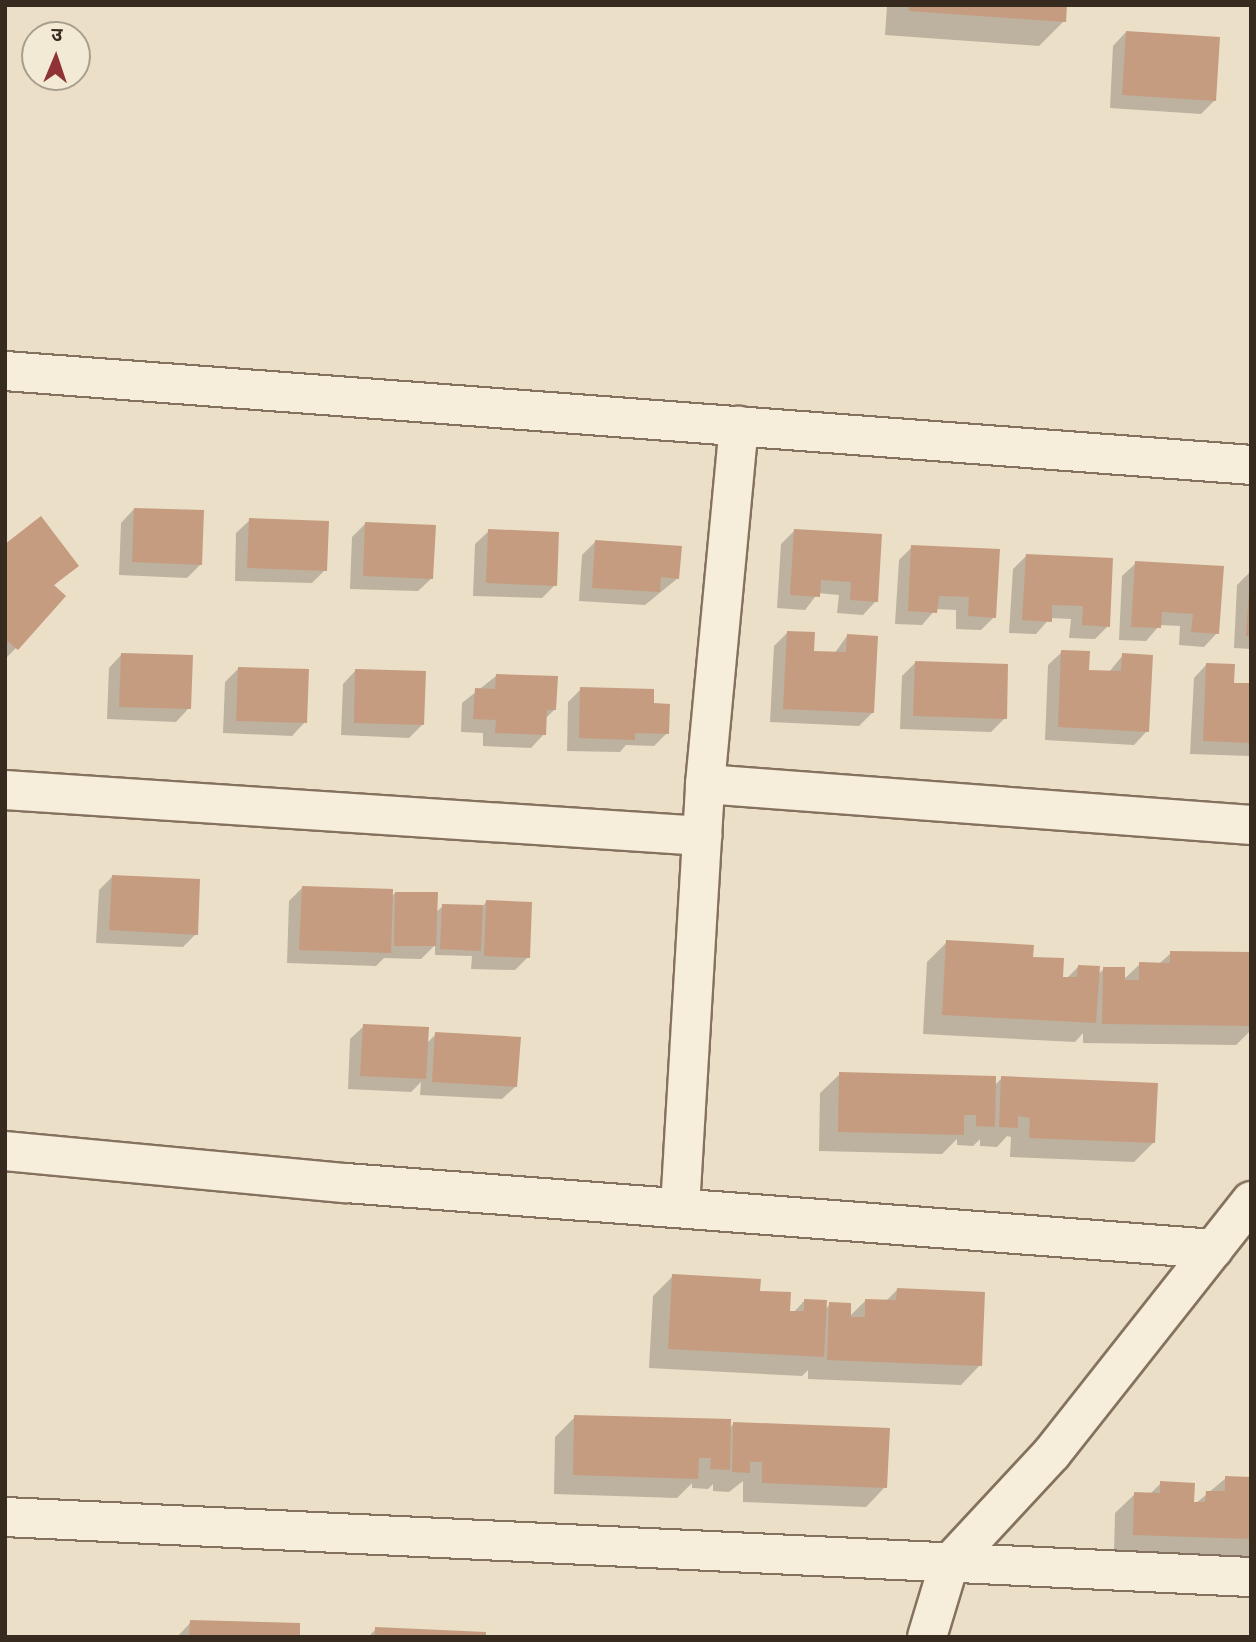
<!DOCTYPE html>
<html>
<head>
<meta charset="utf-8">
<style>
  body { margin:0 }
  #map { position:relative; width:1256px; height:1642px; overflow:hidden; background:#ebdfc7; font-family:Georgia,"Noto Sans Devanagari",serif }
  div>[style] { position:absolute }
  .shadow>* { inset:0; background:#0003 }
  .building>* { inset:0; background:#c69c80 }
  .roads { filter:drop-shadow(2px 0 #85725e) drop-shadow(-2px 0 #85725e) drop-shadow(0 2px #85725e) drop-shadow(0 -2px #85725e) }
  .minor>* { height:38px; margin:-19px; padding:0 19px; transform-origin:19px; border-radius:19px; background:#f6edda }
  span { translate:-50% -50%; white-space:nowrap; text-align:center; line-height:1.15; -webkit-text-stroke:5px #f3ead6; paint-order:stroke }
  .frame { position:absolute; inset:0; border:7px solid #372b20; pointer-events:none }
  .north { position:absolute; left:21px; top:21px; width:70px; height:70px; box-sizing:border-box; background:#f3ead6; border:2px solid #a89e8d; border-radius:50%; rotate:2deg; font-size:19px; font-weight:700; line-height:28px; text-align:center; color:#372b20 }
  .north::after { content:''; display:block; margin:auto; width:24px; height:32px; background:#8f3336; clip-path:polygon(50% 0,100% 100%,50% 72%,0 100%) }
</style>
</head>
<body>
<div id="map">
  <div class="shadow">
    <div style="clip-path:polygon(882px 5px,1065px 5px,1064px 21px,1039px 46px,885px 35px,887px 6px)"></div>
    <div style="clip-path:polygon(1126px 32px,1214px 101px,1201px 114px,1110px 108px,1113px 46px)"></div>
    <div style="clip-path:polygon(134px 509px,201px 564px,187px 578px,119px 575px,121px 523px)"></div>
    <div style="clip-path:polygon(250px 520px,325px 570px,312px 583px,235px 581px,236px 533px)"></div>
    <div style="clip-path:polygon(365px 524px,432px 578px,418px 591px,350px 589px,352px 537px)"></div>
    <div style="clip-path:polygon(489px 531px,555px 585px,542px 598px,473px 596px,475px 544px)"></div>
    <div style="clip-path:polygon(794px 531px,876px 601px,863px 615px,837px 613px,839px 595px,818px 593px,805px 610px,777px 608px,781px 544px)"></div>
    <div style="clip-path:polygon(595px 542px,678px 578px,645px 605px,579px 601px,582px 555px)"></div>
    <div style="clip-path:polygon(5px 546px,76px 565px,53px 586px,16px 648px,5px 659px)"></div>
    <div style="clip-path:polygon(912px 547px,994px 617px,981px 630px,956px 629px,956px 610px,936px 609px,922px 625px,895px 624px,899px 560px)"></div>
    <div style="clip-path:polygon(1026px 556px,1108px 626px,1095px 639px,1069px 638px,1071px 619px,1050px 618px,1036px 634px,1009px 633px,1013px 569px)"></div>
    <div style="clip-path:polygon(1136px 563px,1217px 633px,1204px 647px,1179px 645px,1180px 626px,1160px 625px,1146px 641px,1119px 640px,1122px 576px)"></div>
    <div style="clip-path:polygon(1251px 571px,1251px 649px,1234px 648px,1237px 585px)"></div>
    <div style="clip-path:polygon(787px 633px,812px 653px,834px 654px,847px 636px,873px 712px,859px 726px,770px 722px,774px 646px)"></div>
    <div style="clip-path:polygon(1062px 652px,1087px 672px,1109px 672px,1123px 655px,1147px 731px,1134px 745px,1045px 740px,1048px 665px)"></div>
    <div style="clip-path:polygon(122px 654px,189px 708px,176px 722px,107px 719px,109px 668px)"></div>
    <div style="clip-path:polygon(915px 663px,1005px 718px,991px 732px,900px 729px,902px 676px)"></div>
    <div style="clip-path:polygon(1207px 664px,1232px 685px,1251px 685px,1251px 756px,1190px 754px,1194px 678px)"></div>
    <div style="clip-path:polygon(239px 668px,305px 722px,292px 736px,223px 733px,225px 682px)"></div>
    <div style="clip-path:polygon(356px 670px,423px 724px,409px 738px,341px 735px,343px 684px)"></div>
    <div style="clip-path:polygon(496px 676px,554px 710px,545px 719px,544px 734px,531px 748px,483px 746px,483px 733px,461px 732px,462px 703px)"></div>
    <div style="clip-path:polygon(581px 689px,652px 705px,667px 733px,654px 746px,626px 745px,620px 752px,567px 751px,568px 702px)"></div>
    <div style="clip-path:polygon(112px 877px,196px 934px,183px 947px,96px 943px,99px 890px)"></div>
    <div style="clip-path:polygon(302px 888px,391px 897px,395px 893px,435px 913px,443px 906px,482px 907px,486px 902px,528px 957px,515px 970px,471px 969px,472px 956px,435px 955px,435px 945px,421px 959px,384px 958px,376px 966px,287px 963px,289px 901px)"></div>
    <div style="clip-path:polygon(947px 942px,1031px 959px,1061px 979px,1066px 979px,1079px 966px,1097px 975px,1104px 969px,1123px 980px,1140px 964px,1159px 964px,1171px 953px,1251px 954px,1251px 1030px,1236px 1045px,1083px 1043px,1083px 1033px,1075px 1042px,923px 1034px,927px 962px)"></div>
    <div style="clip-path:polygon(364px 1026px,426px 1044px,436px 1034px,516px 1086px,502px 1099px,420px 1095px,421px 1082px,411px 1092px,348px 1089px,350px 1039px)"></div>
    <div style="clip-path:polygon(840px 1074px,994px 1086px,1002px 1078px,1153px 1143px,1134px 1162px,1010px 1157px,1011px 1137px,1007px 1136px,997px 1147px,980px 1146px,980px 1139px,973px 1146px,957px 1145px,957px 1139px,942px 1154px,819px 1151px,820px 1093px)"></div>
    <div style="clip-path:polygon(673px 1276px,759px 1293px,788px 1313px,793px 1313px,805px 1300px,825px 1310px,830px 1304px,849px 1317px,866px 1300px,886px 1301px,897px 1290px,980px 1365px,961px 1385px,808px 1379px,808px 1370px,802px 1376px,649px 1368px,653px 1296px)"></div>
    <div style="clip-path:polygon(575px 1417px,729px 1429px,734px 1423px,885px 1487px,866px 1507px,743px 1502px,743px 1481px,729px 1492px,713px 1491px,713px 1484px,708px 1489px,692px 1488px,692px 1483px,677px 1498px,554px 1494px,555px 1437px)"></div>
    <div style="clip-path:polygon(1226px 1478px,1251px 1478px,1251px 1559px,1114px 1554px,1115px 1513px,1135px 1494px,1150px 1494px,1161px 1483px,1195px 1504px)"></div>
    <div style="clip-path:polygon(191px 1622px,298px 1637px,177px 1637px)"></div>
    <div style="clip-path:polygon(376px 1629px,484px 1637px,368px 1637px)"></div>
  </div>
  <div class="building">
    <div style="clip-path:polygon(909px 5px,1067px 5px,1066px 22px,909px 11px)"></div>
    <div style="clip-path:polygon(1126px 31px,1220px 37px,1216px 101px,1122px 95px)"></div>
    <div style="clip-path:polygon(134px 508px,204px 510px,202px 565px,132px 562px)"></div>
    <div style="clip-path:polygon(41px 516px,79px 566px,54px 585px,66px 596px,18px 650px,5px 639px,5px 544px)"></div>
    <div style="clip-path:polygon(249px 518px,329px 521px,327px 571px,247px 568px)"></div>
    <div style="clip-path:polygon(365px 522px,436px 525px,433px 579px,363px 576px)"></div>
    <div style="clip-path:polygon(488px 529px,559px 532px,557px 586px,486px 583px)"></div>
    <div style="clip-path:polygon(794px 529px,882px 534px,878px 602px,850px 600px,851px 582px,821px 580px,820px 597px,790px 595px)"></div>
    <div style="clip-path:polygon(595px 540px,682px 546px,679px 579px,661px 577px,660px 592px,592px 588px)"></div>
    <div style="clip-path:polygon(911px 545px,1000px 549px,996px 618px,968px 616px,969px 597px,939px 596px,937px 613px,908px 611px)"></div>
    <div style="clip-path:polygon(1026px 554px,1113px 558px,1110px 627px,1082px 625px,1083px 606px,1052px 605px,1052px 622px,1022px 620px)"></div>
    <div style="clip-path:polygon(1135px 561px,1224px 566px,1219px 634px,1191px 632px,1193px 614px,1162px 612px,1161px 628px,1131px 627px)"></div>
    <div style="clip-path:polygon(1249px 591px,1251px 591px,1251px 636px,1246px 636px)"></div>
    <div style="clip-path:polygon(787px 631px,815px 632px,814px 651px,846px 652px,847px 634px,878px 636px,874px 713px,783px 709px)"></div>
    <div style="clip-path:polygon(1061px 650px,1090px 651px,1089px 670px,1121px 671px,1122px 653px,1153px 655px,1149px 732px,1058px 727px)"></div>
    <div style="clip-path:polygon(121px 653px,193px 655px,191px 709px,119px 707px)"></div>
    <div style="clip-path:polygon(915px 661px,1008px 664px,1007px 719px,913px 716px)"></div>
    <div style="clip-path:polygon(1206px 663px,1235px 664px,1234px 683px,1251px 683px,1251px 743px,1203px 741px)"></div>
    <div style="clip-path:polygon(238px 667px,309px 669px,307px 723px,236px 721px)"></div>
    <div style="clip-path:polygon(355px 669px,426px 671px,424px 725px,354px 723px)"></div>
    <div style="clip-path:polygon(496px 674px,558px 676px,556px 710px,547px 710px,546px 735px,495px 733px,496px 720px,473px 719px,475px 688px,495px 689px)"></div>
    <div style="clip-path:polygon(580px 687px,654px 689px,654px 703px,670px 704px,669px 734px,635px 733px,635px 740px,579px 738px)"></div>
    <div style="clip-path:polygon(112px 875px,200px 879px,198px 935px,109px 930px)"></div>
    <div style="clip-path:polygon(302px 886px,393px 889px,391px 953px,299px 950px)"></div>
    <div style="clip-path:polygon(395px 892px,438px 892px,436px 946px,394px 946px)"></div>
    <div style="clip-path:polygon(486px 900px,532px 902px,530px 958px,484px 956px)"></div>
    <div style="clip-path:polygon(442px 904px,483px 905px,481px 951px,440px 949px)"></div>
    <div style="clip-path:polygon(946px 940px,1034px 945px,1033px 957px,1064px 958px,1063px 977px,1077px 977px,1078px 965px,1100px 966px,1096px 1023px,942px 1015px)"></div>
    <div style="clip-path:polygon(1170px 951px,1251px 952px,1251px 1026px,1102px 1024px,1103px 967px,1125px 967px,1125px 980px,1139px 980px,1139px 962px,1170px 963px)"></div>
    <div style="clip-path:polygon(363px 1024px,429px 1027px,426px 1079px,360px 1076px)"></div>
    <div style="clip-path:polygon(435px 1032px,521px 1037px,517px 1087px,432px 1082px)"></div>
    <div style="clip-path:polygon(839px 1072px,996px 1076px,995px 1127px,976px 1126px,976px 1115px,964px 1115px,964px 1135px,838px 1132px)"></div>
    <div style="clip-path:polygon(1001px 1076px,1158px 1083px,1155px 1143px,1029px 1138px,1030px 1118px,1018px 1116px,1018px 1128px,999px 1127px)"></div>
    <div style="clip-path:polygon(672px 1274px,761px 1279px,760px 1291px,791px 1292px,790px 1311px,804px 1311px,804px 1299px,827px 1300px,824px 1357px,668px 1349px)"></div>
    <div style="clip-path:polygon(897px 1288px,985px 1292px,982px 1366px,827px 1360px,829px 1302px,851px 1303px,851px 1317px,865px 1317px,865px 1299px,896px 1300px)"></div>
    <div style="clip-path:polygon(574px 1415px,731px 1419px,730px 1470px,710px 1469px,711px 1458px,699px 1458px,698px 1479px,573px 1475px)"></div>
    <div style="clip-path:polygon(733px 1422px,890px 1428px,887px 1488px,762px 1483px,762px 1462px,750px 1462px,750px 1473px,732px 1472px)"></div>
    <div style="clip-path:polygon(1225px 1476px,1251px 1477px,1251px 1539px,1133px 1535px,1134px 1492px,1160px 1493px,1160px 1481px,1195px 1483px,1194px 1502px,1205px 1502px,1206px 1491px,1225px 1491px)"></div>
    <div style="clip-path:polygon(190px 1620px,300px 1623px,300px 1637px,189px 1637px)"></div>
    <div style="clip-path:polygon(375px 1627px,486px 1632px,486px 1637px,375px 1637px)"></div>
  </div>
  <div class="roads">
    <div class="minor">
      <div style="left:5px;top:371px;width:1250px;rotate:4.31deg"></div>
      <div style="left:705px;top:784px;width:548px;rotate:4.29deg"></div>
      <div style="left:5px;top:790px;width:699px;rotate:3.78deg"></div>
      <div style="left:5px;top:1151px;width:342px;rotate:5.4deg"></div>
      <div style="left:346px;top:1183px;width:870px;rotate:4.35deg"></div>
      <div style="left:680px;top:1208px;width:425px;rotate:-86.6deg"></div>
      <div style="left:705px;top:784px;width:360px;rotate:-84.6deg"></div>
      <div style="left:5px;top:1517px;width:1247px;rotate:2.76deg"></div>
      <div style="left:927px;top:1637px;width:76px;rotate:-73.2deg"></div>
      <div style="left:949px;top:1564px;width:151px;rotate:-47.1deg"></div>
      <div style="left:1052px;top:1453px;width:321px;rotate:-51.7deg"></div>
    </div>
  </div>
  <div class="frame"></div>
  <div class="north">उ</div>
</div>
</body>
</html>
